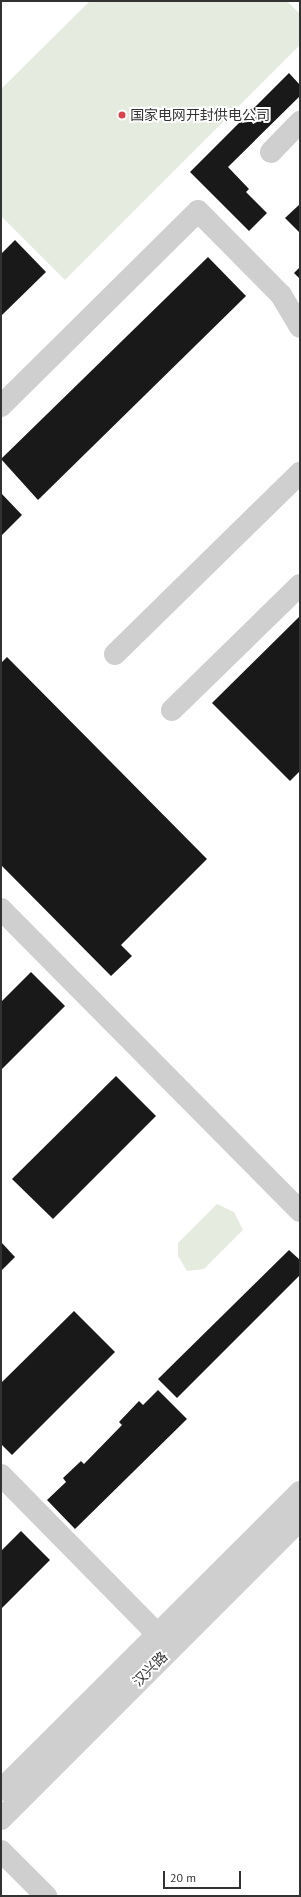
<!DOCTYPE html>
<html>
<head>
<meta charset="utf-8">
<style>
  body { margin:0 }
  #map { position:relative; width:301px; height:1897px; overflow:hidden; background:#fff; font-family:"PT Sans","Noto Sans SC",sans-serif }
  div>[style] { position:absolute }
  .green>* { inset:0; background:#e5ebdf }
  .building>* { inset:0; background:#191919 }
  .minor>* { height:22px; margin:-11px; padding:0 11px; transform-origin:11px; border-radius:11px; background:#cfcfcf }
  .dots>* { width:11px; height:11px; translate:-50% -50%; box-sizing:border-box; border:2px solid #fff; border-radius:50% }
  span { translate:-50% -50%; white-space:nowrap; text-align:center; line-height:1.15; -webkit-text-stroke:4px #fff; paint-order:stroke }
  .poi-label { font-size:14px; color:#323232 }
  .left { translate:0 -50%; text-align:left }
  .street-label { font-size:14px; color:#323232 }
  .frame { position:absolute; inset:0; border:2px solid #323232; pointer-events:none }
  .scale { position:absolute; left:163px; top:1871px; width:78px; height:18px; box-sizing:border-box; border:2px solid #323232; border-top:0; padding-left:5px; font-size:12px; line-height:14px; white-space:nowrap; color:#323232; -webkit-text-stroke:3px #fff; paint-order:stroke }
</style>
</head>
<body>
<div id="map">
  <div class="green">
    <div style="clip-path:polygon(90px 1px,287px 1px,300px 14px,300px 45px,65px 280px,1px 216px,1px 89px)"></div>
    <div style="clip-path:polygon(217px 1204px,234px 1212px,243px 1230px,204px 1269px,187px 1271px,178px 1256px,178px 1243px)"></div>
  </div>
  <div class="building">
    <div style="clip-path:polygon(289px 73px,300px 85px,300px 96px,228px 167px,249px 189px,246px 192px,267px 213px,249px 231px,190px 172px)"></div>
    <div style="clip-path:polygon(300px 204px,300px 233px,285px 218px)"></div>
    <div style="clip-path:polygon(15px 240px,46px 272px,1px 316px,1px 254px)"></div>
    <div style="clip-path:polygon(208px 257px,246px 296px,38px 500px,1px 459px)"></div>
    <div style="clip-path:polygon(300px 267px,300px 279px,294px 273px)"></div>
    <div style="clip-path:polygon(1px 493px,22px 515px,1px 536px)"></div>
    <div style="clip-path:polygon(300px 616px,300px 771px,290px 781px,212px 703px)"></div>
    <div style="clip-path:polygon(7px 657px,207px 859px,121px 945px,132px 956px,111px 976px,1px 865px,1px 663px)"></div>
    <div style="clip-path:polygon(31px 972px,65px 1006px,1px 1070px,1px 1002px)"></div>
    <div style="clip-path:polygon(116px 1076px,156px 1116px,53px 1219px,12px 1179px)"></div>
    <div style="clip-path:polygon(1px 1242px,15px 1257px,1px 1271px)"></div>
    <div style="clip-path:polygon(289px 1250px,300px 1260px,300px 1275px,177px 1398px,158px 1379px)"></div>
    <div style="clip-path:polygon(74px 1311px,115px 1352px,12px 1455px,1px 1444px,1px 1383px)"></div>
    <div style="clip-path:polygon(158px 1390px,187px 1419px,75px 1529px,47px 1500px,66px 1482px,63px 1478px,81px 1461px,84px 1464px,122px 1425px,119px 1422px,139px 1401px,143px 1405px)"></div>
    <div style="clip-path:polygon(21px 1531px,50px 1560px,1px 1609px,1px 1551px)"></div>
  </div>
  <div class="minor">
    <div style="left:271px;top:152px;width:42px;rotate:-46deg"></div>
    <div style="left:1px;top:406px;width:277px;rotate:-44.7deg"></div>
    <div style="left:198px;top:211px;width:118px;rotate:45.3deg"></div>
    <div style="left:281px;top:295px;width:37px;rotate:59deg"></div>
    <div style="left:115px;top:654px;width:259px;rotate:-44.4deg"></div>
    <div style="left:172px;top:710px;width:179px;rotate:-44.3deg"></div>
    <div style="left:1px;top:909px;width:425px;rotate:45.3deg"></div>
    <div style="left:1px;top:1475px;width:223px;rotate:45.5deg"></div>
    <div style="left:1px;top:1790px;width:422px;rotate:-44.9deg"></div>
    <div style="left:1px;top:1819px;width:423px;rotate:-45deg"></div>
    <div style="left:1px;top:1851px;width:64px;rotate:45deg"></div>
  </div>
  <div class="dots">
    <div style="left:122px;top:115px;background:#db434d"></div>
  </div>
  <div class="poi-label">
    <span class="left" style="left:130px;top:115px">国家电网开封供电公司</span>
  </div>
  <div class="street-label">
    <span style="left:150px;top:1669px;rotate:-45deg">汉兴路</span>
  </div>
  <div class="frame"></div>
  <div class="scale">20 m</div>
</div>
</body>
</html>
